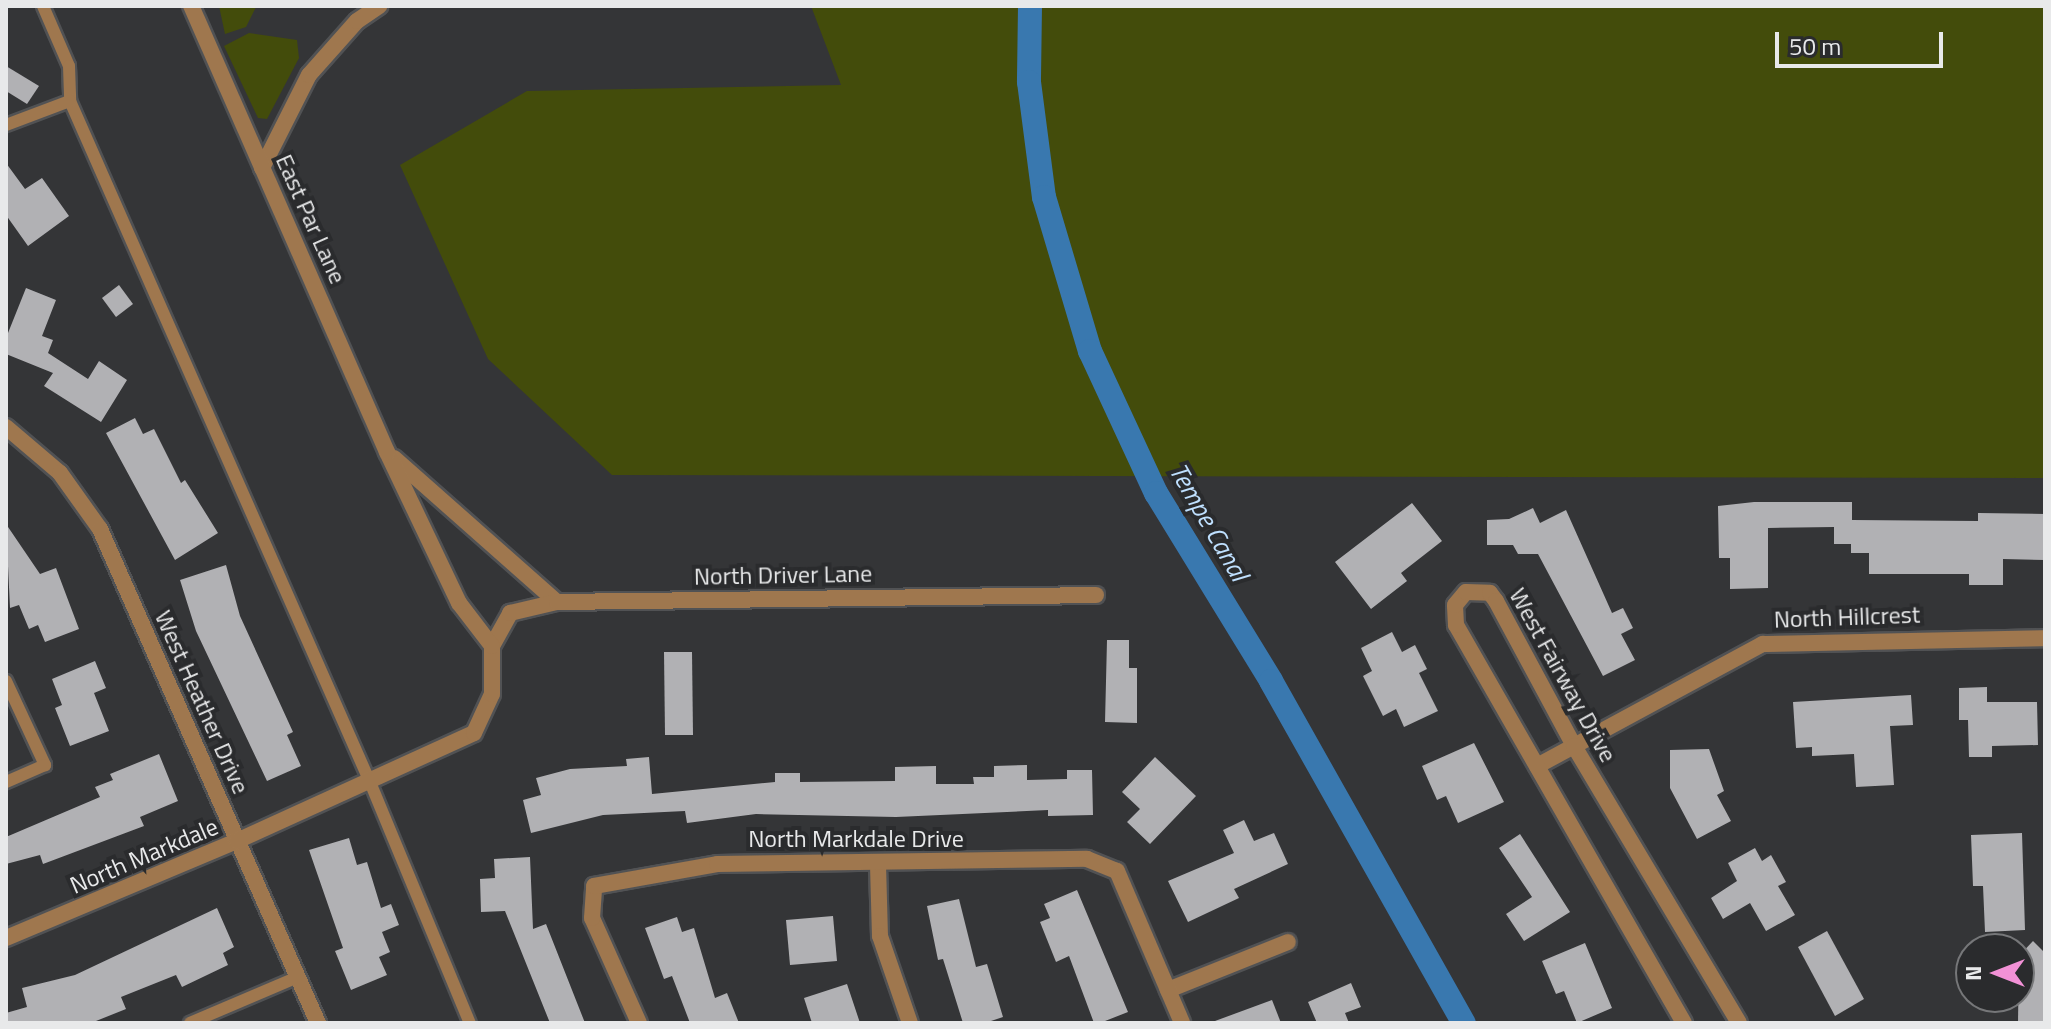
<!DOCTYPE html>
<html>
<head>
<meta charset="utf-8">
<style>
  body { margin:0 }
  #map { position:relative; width:2051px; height:1029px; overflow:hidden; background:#343537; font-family:"Titillium Web",sans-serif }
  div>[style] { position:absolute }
  .green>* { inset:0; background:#434c0b }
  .canal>* { height:24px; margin:-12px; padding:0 12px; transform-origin:12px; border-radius:12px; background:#3978af }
  .building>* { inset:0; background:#b1b1b4 }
  .roads { filter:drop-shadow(2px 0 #515254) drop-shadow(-2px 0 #515254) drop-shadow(0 2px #515254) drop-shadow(0 -2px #515254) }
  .service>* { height:12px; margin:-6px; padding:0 6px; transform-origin:6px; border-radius:6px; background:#9f774e }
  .minor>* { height:16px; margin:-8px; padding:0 8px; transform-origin:8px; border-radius:8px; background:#9f774e }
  span { translate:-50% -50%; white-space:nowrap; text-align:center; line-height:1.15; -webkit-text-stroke:8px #2a2b2d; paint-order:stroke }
  .street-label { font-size:24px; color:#e8e9ea }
  .water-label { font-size:26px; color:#bfe0ff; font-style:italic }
  .frame { position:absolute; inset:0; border:8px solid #e8e9ea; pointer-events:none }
  .north { position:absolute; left:1955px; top:933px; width:80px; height:80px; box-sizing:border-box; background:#2a2b2d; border:2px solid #767779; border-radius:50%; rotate:270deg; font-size:22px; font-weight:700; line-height:32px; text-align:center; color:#e8e9ea }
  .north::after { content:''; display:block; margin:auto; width:28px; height:36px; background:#f291d6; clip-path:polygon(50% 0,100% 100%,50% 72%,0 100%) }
  .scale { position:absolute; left:1775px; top:32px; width:168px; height:36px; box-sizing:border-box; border:4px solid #e8e9ea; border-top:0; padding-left:10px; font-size:24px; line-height:28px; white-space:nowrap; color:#e8e9ea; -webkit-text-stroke:6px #2a2b2d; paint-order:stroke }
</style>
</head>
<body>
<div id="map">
  <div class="green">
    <div style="clip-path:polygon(219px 6px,256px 6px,256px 7px,246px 27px,225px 34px)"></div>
    <div style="clip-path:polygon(811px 6px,2045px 6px,2045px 478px,612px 475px,488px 359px,400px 165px,527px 91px,841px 85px)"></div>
    <div style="clip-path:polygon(249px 33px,297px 40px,299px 58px,267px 119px,258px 118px,224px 46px)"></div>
  </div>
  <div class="canal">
    <div style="left:1030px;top:6px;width:76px;rotate:90.8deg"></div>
    <div style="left:1029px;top:82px;width:116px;rotate:82.6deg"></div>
    <div style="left:1044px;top:197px;width:161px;rotate:73.4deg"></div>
    <div style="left:1090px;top:351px;width:157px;rotate:65.1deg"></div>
    <div style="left:1156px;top:493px;width:220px;rotate:58.5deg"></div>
    <div style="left:1271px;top:681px;width:393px;rotate:60.6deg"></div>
  </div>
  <div class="building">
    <div style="clip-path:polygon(6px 66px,39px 86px,27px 104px,6px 91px)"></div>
    <div style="clip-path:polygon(6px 163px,25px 189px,42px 178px,69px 216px,28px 246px,6px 215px)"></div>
    <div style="clip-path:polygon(119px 285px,133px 304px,116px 317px,102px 298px)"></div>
    <div style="clip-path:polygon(26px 288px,56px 300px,42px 336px,53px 340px,48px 353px,88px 379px,99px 361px,127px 380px,101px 422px,44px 386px,53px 373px,6px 354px,6px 338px)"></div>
    <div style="clip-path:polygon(135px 418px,143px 434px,154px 429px,181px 483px,185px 480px,218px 533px,175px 560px,106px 433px)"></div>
    <div style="clip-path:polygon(1754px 502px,1852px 502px,1852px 520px,1978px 521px,1978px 513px,2045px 514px,2045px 560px,2003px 559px,2003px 585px,1969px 585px,1969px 574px,1869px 574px,1869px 553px,1851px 553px,1851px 544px,1834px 544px,1834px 527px,1768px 528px,1768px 588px,1730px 589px,1730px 558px,1719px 558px,1718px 506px)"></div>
    <div style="clip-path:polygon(1412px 503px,1442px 541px,1401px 573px,1407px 581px,1371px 609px,1335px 562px)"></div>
    <div style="clip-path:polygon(1533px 508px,1540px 523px,1566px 510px,1612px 613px,1623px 608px,1633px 628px,1621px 634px,1635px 660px,1603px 676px,1538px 554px,1518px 554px,1513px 545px,1487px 545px,1487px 520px,1509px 519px)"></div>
    <div style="clip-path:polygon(6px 524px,40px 574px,56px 568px,79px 629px,45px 642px,38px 625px,29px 629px,19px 605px,10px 608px)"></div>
    <div style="clip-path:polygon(226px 565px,240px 616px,293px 732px,287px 735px,301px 766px,267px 781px,196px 631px,180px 580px)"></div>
    <div style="clip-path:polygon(1392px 632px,1402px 652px,1415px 645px,1427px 669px,1419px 673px,1438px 711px,1404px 727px,1396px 709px,1383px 716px,1363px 676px,1372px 671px,1361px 648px)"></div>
    <div style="clip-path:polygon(1107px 640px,1129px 640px,1129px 668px,1137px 668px,1137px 723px,1105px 722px)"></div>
    <div style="clip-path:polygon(664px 652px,692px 652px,693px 735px,665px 735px)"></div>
    <div style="clip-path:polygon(95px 661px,106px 688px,94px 693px,109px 731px,70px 746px,55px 708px,62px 705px,52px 679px)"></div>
    <div style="clip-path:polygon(1987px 687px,1987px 702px,2037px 702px,2038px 745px,1992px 746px,1992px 757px,1969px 757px,1968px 720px,1959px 720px,1959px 688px)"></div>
    <div style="clip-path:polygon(1911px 695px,1913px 725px,1890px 726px,1894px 785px,1856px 787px,1854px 754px,1812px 756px,1812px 747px,1796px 748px,1793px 702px)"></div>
    <div style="clip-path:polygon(1474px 743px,1504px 802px,1458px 823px,1446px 796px,1437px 800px,1422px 766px)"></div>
    <div style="clip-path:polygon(1709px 749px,1724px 791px,1717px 795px,1731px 821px,1697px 839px,1670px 788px,1670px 750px)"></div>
    <div style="clip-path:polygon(159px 754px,178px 801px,140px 817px,144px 826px,43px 864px,40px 855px,6px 864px,6px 837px,100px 797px,95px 787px,113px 780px,110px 774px)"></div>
    <div style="clip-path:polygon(649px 757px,652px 794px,775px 782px,775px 773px,800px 773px,800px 782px,895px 781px,895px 767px,936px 766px,936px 784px,974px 784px,973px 777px,994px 777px,994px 766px,1027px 765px,1027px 780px,1067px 779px,1067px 770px,1092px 770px,1093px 815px,1048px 816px,1048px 810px,896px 817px,756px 814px,687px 823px,685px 811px,603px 815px,531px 833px,523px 800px,541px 795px,536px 778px,570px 769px,627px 766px,626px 759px)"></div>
    <div style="clip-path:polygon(1155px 757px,1196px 796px,1150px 844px,1127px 822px,1140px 809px,1122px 792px)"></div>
    <div style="clip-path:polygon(1244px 820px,1254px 841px,1274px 833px,1288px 864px,1234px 889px,1239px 898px,1188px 922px,1168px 881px,1234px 853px,1223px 830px)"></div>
    <div style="clip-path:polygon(2022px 833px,2025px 930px,1985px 932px,1983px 886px,1973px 886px,1971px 835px)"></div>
    <div style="clip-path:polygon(1520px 834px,1570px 912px,1524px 941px,1506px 914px,1532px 897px,1499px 848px)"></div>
    <div style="clip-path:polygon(349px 838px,357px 865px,367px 862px,381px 908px,391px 904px,399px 925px,382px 932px,390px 952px,379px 957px,387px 975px,351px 990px,335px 951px,343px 948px,309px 850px)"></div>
    <div style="clip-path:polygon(1755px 848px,1762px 861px,1771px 855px,1786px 882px,1778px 886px,1795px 915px,1766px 931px,1750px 903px,1723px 919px,1711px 898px,1737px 881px,1728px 863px)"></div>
    <div style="clip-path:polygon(530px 857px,533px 929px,546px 924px,585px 1023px,550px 1023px,505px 911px,481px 912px,480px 879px,495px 878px,494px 859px)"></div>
    <div style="clip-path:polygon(1077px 890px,1128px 1012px,1100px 1023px,1094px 1023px,1069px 956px,1056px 962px,1040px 922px,1050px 918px,1044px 904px)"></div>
    <div style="clip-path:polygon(959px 899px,976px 967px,987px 964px,1003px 1017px,985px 1023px,963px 1023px,943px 959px,938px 960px,927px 906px)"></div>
    <div style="clip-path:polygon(217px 908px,234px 947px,223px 953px,228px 965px,182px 987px,176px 975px,121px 997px,126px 1009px,91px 1023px,6px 1023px,6px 1013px,27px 1007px,22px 988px,75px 975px)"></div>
    <div style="clip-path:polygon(833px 916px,837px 961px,790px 965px,786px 920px)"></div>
    <div style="clip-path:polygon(677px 917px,682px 932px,694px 928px,715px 998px,727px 993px,739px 1023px,690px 1023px,672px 976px,664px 979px,645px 928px)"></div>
    <div style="clip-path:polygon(1827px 931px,1864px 999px,1835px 1016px,1798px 947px)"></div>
    <div style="clip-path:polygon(2033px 941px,2045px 953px,2045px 1023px,2018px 1023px,2019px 956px)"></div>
    <div style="clip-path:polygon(1585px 943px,1612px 1008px,1577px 1023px,1564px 991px,1556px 994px,1542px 961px)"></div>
    <div style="clip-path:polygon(1351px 983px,1361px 1007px,1345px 1013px,1349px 1023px,1317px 1023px,1308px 1002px)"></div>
    <div style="clip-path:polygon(847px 984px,860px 1023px,812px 1023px,804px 998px)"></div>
    <div style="clip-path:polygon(1272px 1000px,1281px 1023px,1215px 1023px,1215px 1021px)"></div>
  </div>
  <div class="roads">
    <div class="service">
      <div style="left:43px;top:6px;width:65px;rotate:66.6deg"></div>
      <div style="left:69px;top:66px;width:35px;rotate:88deg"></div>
      <div style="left:70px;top:101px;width:744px;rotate:66.23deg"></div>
      <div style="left:370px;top:782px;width:261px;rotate:67.5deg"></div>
      <div style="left:6px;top:125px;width:68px;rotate:-20.6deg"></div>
      <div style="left:6px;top:681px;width:93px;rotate:65.1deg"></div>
      <div style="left:45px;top:765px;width:43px;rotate:156.4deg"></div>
      <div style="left:190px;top:1023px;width:117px;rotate:-23.1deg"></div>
    </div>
    <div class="minor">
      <div style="left:262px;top:168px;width:104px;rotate:-63.2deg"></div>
      <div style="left:309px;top:75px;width:72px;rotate:-48.4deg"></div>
      <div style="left:357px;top:21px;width:27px;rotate:-34deg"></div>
      <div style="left:6px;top:427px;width:71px;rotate:40.4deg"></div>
      <div style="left:60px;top:473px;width:69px;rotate:54.5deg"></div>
      <div style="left:100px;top:529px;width:540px;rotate:66.19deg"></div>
      <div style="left:394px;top:458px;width:217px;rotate:41.5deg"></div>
      <div style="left:492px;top:646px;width:38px;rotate:-61deg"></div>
      <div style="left:510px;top:613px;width:48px;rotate:-13.2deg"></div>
      <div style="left:557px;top:602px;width:539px;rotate:-0.74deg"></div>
      <div style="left:1537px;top:766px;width:257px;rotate:-28.4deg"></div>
      <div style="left:1763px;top:644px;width:282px;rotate:-1.2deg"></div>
      <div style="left:878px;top:865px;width:71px;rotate:88.4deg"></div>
      <div style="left:880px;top:936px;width:92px;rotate:71deg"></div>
      <div style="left:6px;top:938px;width:251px;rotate:-22.8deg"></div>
      <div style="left:237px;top:841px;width:260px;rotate:-24.5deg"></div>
      <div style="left:474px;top:733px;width:43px;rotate:-65.2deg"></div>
      <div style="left:492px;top:694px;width:48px;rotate:-90deg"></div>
      <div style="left:492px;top:646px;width:54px;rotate:-127.5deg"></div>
      <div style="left:459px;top:603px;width:167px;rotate:-115.5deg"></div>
      <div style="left:387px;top:452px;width:487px;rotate:-113.7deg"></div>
      <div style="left:1168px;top:990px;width:129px;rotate:-21.8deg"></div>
      <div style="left:639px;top:1023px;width:115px;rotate:-114.1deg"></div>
      <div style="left:592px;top:918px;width:32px;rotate:-86deg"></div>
      <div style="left:594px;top:886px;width:125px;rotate:-10.1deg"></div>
      <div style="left:717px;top:864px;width:370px;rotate:-0.8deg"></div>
      <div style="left:1087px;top:859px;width:32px;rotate:22deg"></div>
      <div style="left:1117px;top:871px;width:165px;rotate:66.8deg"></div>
      <div style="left:1684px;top:1023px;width:459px;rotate:-119.8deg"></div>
      <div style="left:1456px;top:625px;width:20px;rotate:-93deg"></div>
      <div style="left:1455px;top:605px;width:17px;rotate:-50deg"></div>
      <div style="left:1466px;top:592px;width:24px;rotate:2deg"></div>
      <div style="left:1490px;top:593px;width:10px;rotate:53deg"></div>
      <div style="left:1496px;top:601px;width:165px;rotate:61.7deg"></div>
      <div style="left:1574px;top:746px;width:322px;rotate:59.2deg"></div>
    </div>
  </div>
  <div class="street-label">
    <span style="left:311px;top:219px;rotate:66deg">East Par Lane</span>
    <span style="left:783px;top:575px;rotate:-1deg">North Driver Lane</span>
    <span style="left:1847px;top:617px;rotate:-2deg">North Hillcrest</span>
    <span style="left:1563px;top:675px;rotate:61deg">West Fairway Drive</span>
    <span style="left:202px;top:702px;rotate:66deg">West Heather Drive</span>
    <span style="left:856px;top:839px">North Markdale Drive</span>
    <span style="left:144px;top:856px;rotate:-23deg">North Markdale</span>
  </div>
  <div class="water-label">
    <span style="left:1209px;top:522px;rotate:60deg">Tempe Canal</span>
  </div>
  <div class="frame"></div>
  <div class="north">N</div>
  <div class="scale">50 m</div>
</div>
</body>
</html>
